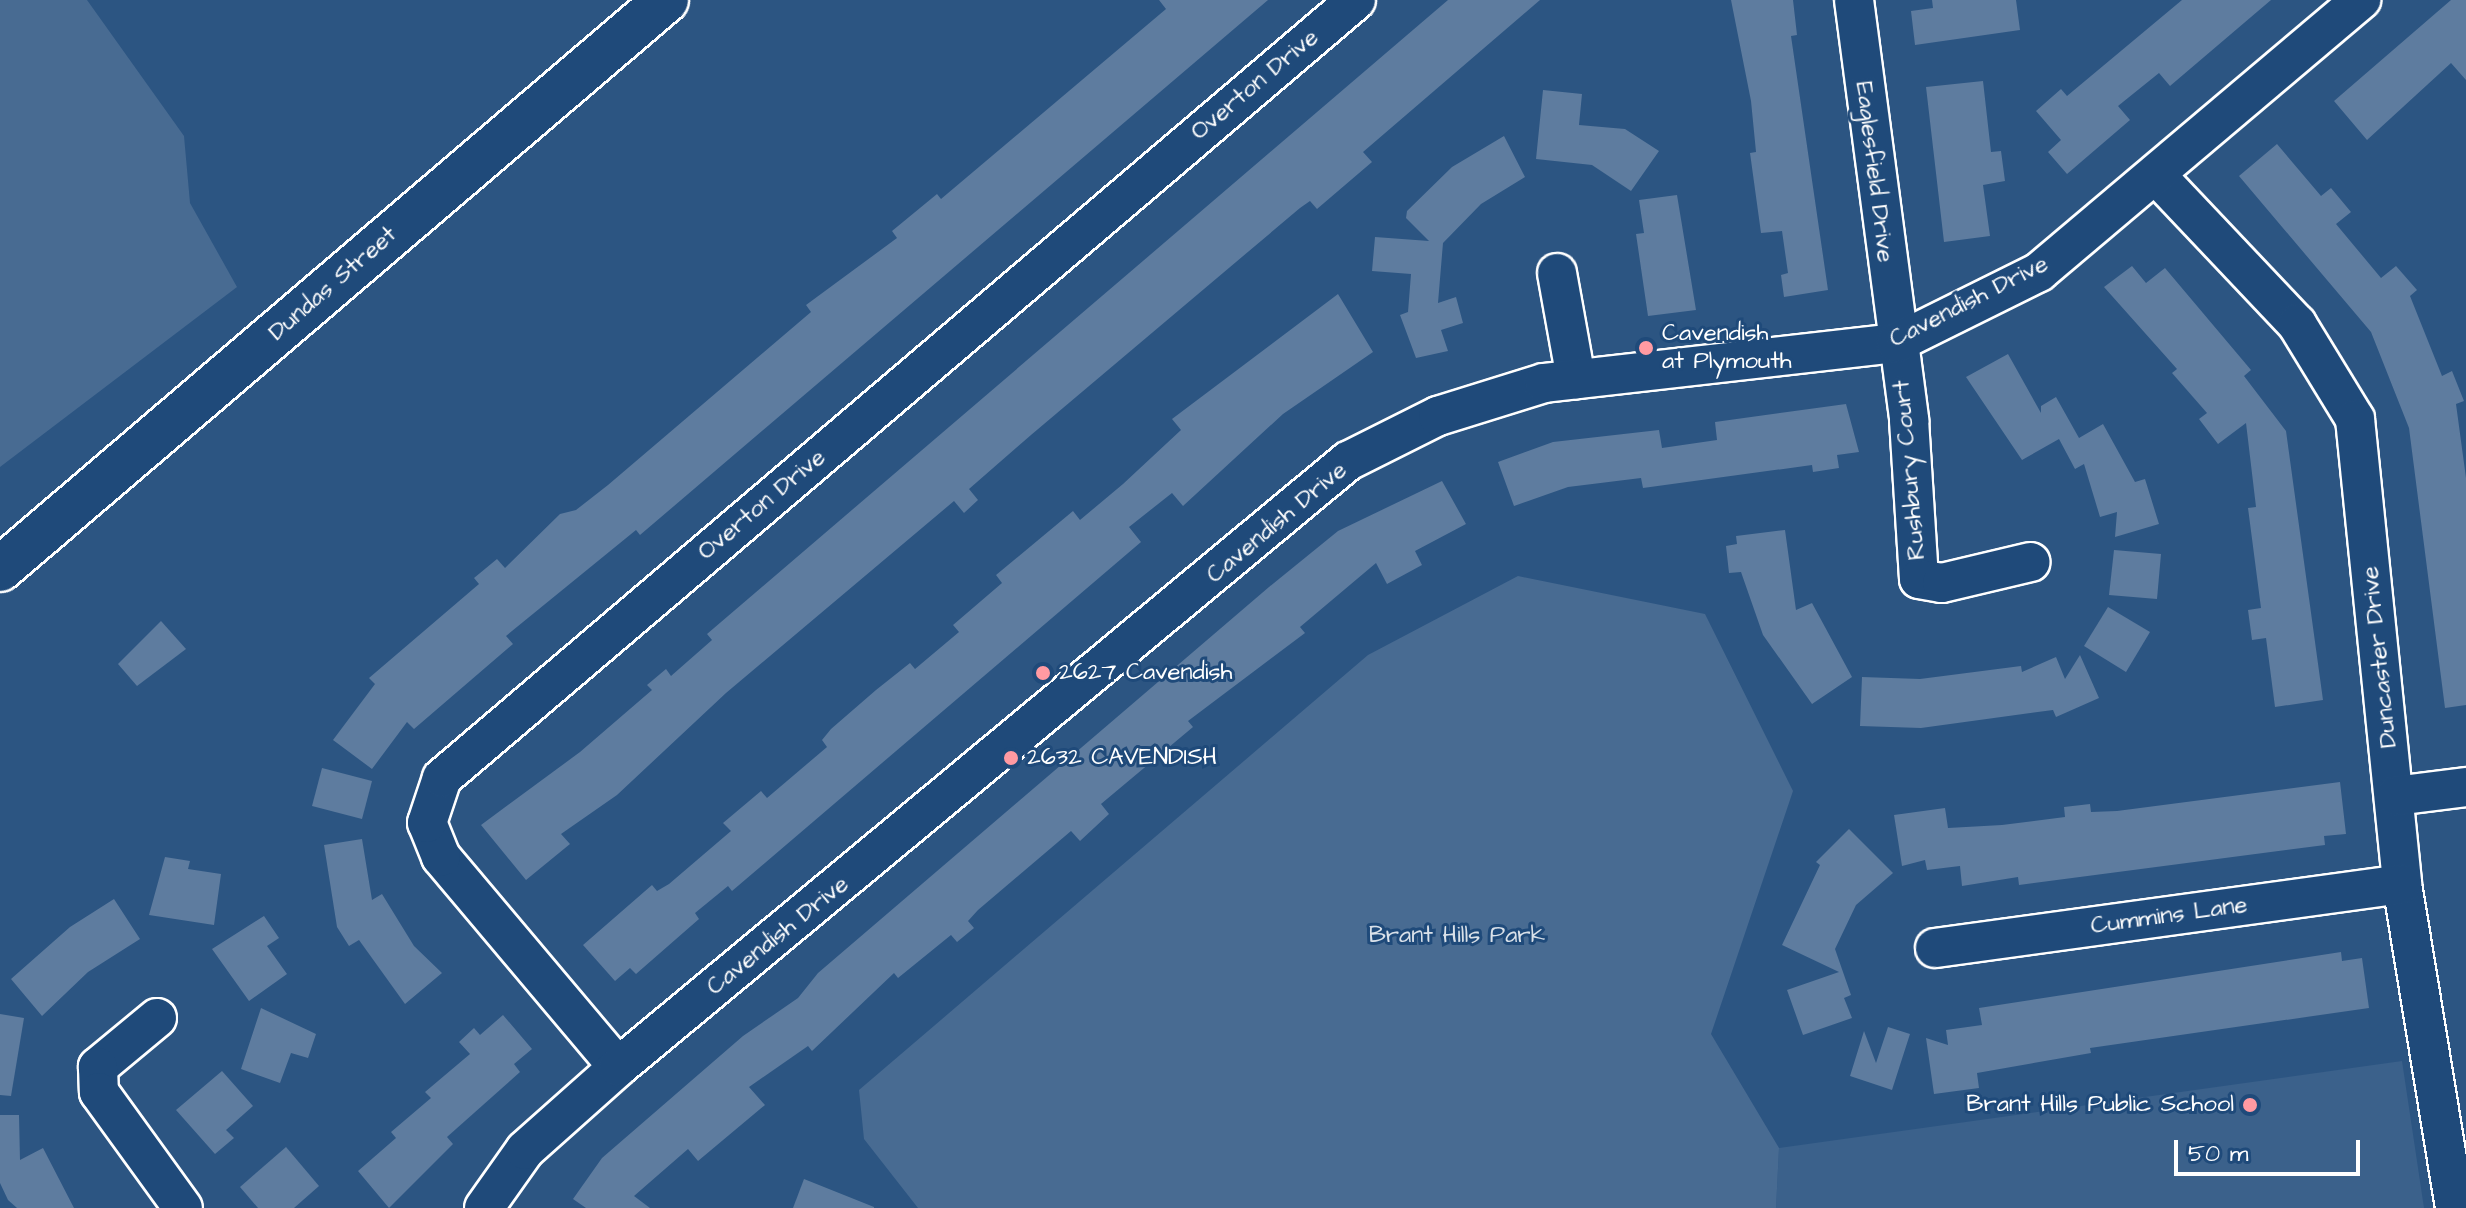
<!DOCTYPE html>
<html>
<head>
<meta charset="utf-8">
<style>
  body { margin:0 }
  #map { position:relative; width:2466px; height:1208px; overflow:hidden; background:#2c5582; font-family:"Architects Daughter",sans-serif }
  div>[style] { position:absolute }
  .built>* { inset:0; background:#3b618b }
  .green>* { inset:0; background:#486b92 }
  .building>* { inset:0; background:#5e7c9f }
  .roads { filter:drop-shadow(2px 0 #fff) drop-shadow(-2px 0 #fff) drop-shadow(0 2px #fff) drop-shadow(0 -2px #fff) }
  .minor>* { height:38px; margin:-19px; padding:0 19px; transform-origin:19px; border-radius:19px; background:#1f4a7a }
  .major>* { height:44px; margin:-22px; padding:0 22px; transform-origin:22px; border-radius:22px; background:#1f4a7a }
  .dots>* { width:22px; height:22px; translate:-50% -50%; box-sizing:border-box; border:4px solid #1f4a7a; border-radius:50% }
  span { translate:-50% -50%; white-space:nowrap; text-align:center; line-height:1.15; -webkit-text-stroke:6px #1f4a7a; paint-order:stroke }
  .street-label { font-size:24px; color:#fff }
  .poi-label { font-size:24px; color:#fff }
  .left { translate:0 -50%; text-align:left }
  .right { translate:-100% -50%; text-align:right }
  .park-label { font-size:24px; color:#dae1e9 }
  .scale { position:absolute; left:2174px; top:1140px; width:186px; height:36px; box-sizing:border-box; border:4px solid #fff; border-top:0; padding-left:10px; font-size:24px; line-height:28px; white-space:nowrap; color:#fff; -webkit-text-stroke:6px #1f4a7a; paint-order:stroke }
</style>
</head>
<body>
<div id="map">
  <div class="built">
    <div style="clip-path:polygon(2402px 1061px,2424px 1208px,1776px 1208px,1779px 1148px)"></div>
  </div>
  <div class="green">
    <div style="clip-path:polygon(0 0,87px 0,184px 136px,190px 203px,237px 287px,0 467px)"></div>
    <div style="clip-path:polygon(1518px 576px,1705px 614px,1793px 791px,1711px 1034px,1779px 1148px,1776px 1208px,918px 1208px,864px 1139px,859px 1090px,1368px 655px)"></div>
  </div>
  <div class="building">
    <div style="clip-path:polygon(1159px 0,1268px 0,640px 535px,636px 530px,506px 636px,513px 644px,414px 729px,407px 722px,372px 769px,333px 740px,375px 684px,369px 678px,479px 584px,474px 578px,497px 559px,505px 568px,560px 514px,576px 510px,608px 485px,811px 312px,806px 305px,897px 238px,892px 231px,937px 194px,941px 199px,1166px 9px)"></div>
    <div style="clip-path:polygon(1448px 0,1540px 0,1363px 152px,1372px 162px,1317px 209px,1310px 201px,1300px 208px,1031px 435px,969px 489px,978px 500px,964px 513px,954px 501px,726px 693px,617px 795px,561px 834px,570px 844px,526px 880px,481px 825px,580px 752px,652px 690px,647px 685px,666px 669px,671px 676px,712px 640px,707px 634px)"></div>
    <div style="clip-path:polygon(1731px 0,1793px 0,1797px 35px,1791px 36px,1828px 290px,1784px 297px,1781px 275px,1788px 273px,1782px 231px,1761px 233px,1750px 153px,1756px 152px,1751px 101px)"></div>
    <div style="clip-path:polygon(1932px 0,2016px 0,2020px 30px,1915px 45px,1911px 11px,1933px 8px)"></div>
    <div style="clip-path:polygon(2182px 0,2271px 0,2170px 86px,2159px 73px,2118px 106px,2130px 120px,2067px 174px,2048px 152px,2061px 140px,2036px 111px,2061px 89px,2067px 96px)"></div>
    <div style="clip-path:polygon(2451px 0,2466px 0,2466px 80px,2451px 63px,2367px 140px,2334px 101px)"></div>
    <div style="clip-path:polygon(1983px 81px,1991px 152px,2001px 151px,2005px 181px,1983px 185px,1990px 236px,1944px 242px,1926px 87px)"></div>
    <div style="clip-path:polygon(1543px 90px,1582px 94px,1579px 125px,1625px 129px,1659px 151px,1631px 191px,1592px 165px,1536px 159px)"></div>
    <div style="clip-path:polygon(1504px 136px,1525px 177px,1481px 204px,1443px 243px,1438px 303px,1456px 297px,1463px 323px,1441px 330px,1448px 351px,1416px 358px,1400px 315px,1408px 312px,1411px 274px,1372px 271px,1375px 237px,1429px 241px,1406px 218px,1407px 211px,1452px 167px)"></div>
    <div style="clip-path:polygon(2277px 144px,2321px 196px,2331px 188px,2351px 212px,2336px 224px,2381px 278px,2396px 266px,2417px 290px,2410px 296px,2442px 376px,2452px 371px,2464px 401px,2456px 404px,2466px 478px,2466px 705px,2445px 708px,2409px 428px,2371px 332px,2239px 176px)"></div>
    <div style="clip-path:polygon(1677px 195px,1696px 310px,1648px 316px,1636px 234px,1644px 233px,1639px 200px)"></div>
    <div style="clip-path:polygon(2132px 266px,2146px 283px,2165px 268px,2251px 370px,2244px 376px,2286px 431px,2323px 700px,2275px 707px,2266px 638px,2252px 640px,2248px 610px,2261px 608px,2248px 508px,2256px 507px,2246px 423px,2218px 444px,2199px 419px,2207px 413px,2172px 373px,2177px 369px,2104px 287px)"></div>
    <div style="clip-path:polygon(1338px 294px,1373px 352px,1283px 414px,1183px 506px,1172px 493px,1129px 527px,1141px 542px,732px 891px,728px 886px,695px 913px,699px 919px,636px 974px,630px 968px,615px 981px,583px 945px,652px 885px,657px 891px,669px 884px,731px 831px,723px 823px,761px 791px,767px 798px,827px 747px,822px 740px,831px 729px,876px 690px,910px 663px,915px 669px,959px 632px,953px 625px,1002px 583px,996px 575px,1073px 511px,1080px 520px,1123px 484px,1181px 430px,1172px 419px)"></div>
    <div style="clip-path:polygon(2008px 354px,2041px 413px,2041px 406px,2056px 397px,2079px 438px,2103px 424px,2135px 482px,2145px 479px,2159px 524px,2115px 537px,2117px 512px,2100px 517px,2084px 464px,2075px 469px,2059px 439px,2022px 460px,1966px 377px)"></div>
    <div style="clip-path:polygon(1846px 404px,1859px 452px,1837px 455px,1839px 468px,1813px 472px,1812px 465px,1643px 488px,1641px 478px,1568px 487px,1514px 506px,1498px 462px,1553px 442px,1659px 430px,1662px 448px,1717px 440px,1715px 422px)"></div>
    <div style="clip-path:polygon(1442px 481px,1466px 524px,1415px 551px,1422px 565px,1387px 584px,1376px 563px,1300px 627px,1305px 633px,1188px 721px,1193px 727px,1101px 804px,1109px 814px,1080px 841px,1071px 831px,978px 910px,968px 921px,974px 928px,957px 942px,951px 935px,898px 978px,894px 973px,812px 1051px,808px 1046px,749px 1087px,765px 1105px,698px 1161px,688px 1149px,634px 1196px,650px 1208px,586px 1208px,573px 1199px,602px 1158px,743px 1036px,798px 998px,818px 973px,1269px 587px,1338px 531px)"></div>
    <div style="clip-path:polygon(1785px 530px,1796px 610px,1812px 603px,1852px 677px,1812px 704px,1763px 635px,1741px 572px,1729px 573px,1726px 546px,1737px 544px,1736px 536px)"></div>
    <div style="clip-path:polygon(2114px 550px,2161px 554px,2157px 599px,2109px 595px)"></div>
    <div style="clip-path:polygon(2108px 607px,2150px 632px,2126px 672px,2084px 646px)"></div>
    <div style="clip-path:polygon(161px 621px,186px 649px,137px 686px,118px 664px)"></div>
    <div style="clip-path:polygon(2080px 655px,2099px 698px,2056px 717px,2053px 710px,1921px 728px,1860px 726px,1862px 677px,1920px 679px,2021px 666px,2022px 672px,2056px 657px,2065px 679px)"></div>
    <div style="clip-path:polygon(322px 768px,372px 781px,362px 819px,312px 806px)"></div>
    <div style="clip-path:polygon(2340px 782px,2346px 834px,2324px 836px,2325px 845px,2019px 885px,2018px 877px,1962px 886px,1960px 866px,1927px 870px,1925px 860px,1902px 866px,1894px 815px,1945px 808px,1948px 828px,2002px 825px,2065px 817px,2064px 807px,2090px 804px,2091px 812px,2117px 811px)"></div>
    <div style="clip-path:polygon(1849px 829px,1893px 873px,1856px 905px,1835px 949px,1851px 995px,1844px 998px,1852px 1018px,1803px 1035px,1787px 990px,1839px 972px,1782px 945px,1820px 865px,1816px 862px)"></div>
    <div style="clip-path:polygon(362px 839px,372px 900px,382px 894px,414px 946px,442px 973px,405px 1004px,359px 940px,349px 946px,337px 927px,324px 845px)"></div>
    <div style="clip-path:polygon(165px 857px,190px 861px,188px 869px,221px 874px,214px 925px,149px 915px)"></div>
    <div style="clip-path:polygon(114px 899px,140px 939px,88px 972px,42px 1016px,11px 979px,70px 927px)"></div>
    <div style="clip-path:polygon(264px 916px,279px 938px,267px 946px,287px 974px,249px 1001px,212px 949px)"></div>
    <div style="clip-path:polygon(2341px 952px,2342px 961px,2362px 958px,2369px 1008px,2090px 1048px,2091px 1053px,1977px 1073px,1979px 1088px,1934px 1094px,1926px 1038px,1948px 1045px,1946px 1030px,1982px 1025px,1979px 1008px)"></div>
    <div style="clip-path:polygon(261px 1008px,316px 1034px,308px 1058px,291px 1053px,280px 1083px,241px 1069px)"></div>
    <div style="clip-path:polygon(0 1014px,24px 1018px,11px 1096px,0 1095px)"></div>
    <div style="clip-path:polygon(503px 1015px,532px 1049px,514px 1064px,520px 1072px,447px 1137px,453px 1144px,389px 1208px,358px 1171px,396px 1138px,391px 1132px,431px 1098px,425px 1092px,470px 1054px,459px 1042px,474px 1028px,480px 1035px)"></div>
    <div style="clip-path:polygon(1888px 1027px,1910px 1034px,1892px 1090px,1850px 1076px,1864px 1031px,1876px 1063px)"></div>
    <div style="clip-path:polygon(222px 1071px,253px 1106px,226px 1130px,234px 1138px,215px 1154px,176px 1110px)"></div>
    <div style="clip-path:polygon(0 1115px,19px 1115px,20px 1160px,43px 1148px,74px 1208px,17px 1208px,8px 1200px,0 1183px)"></div>
    <div style="clip-path:polygon(286px 1147px,319px 1186px,294px 1208px,258px 1208px,240px 1187px)"></div>
    <div style="clip-path:polygon(804px 1179px,874px 1207px,874px 1208px,793px 1208px)"></div>
  </div>
  <div class="roads">
    <div class="minor">
      <div style="left:1854px;top:0;width:424px;rotate:82.5deg"></div>
      <div style="left:1909px;top:420px;width:159px;rotate:86.4deg"></div>
      <div style="left:1919px;top:579px;width:23px;rotate:10deg"></div>
      <div style="left:1942px;top:583px;width:91px;rotate:-13.3deg"></div>
      <div style="left:2156px;top:175px;width:205px;rotate:46.6deg"></div>
      <div style="left:2297px;top:324px;width:111px;rotate:58.6deg"></div>
      <div style="left:2355px;top:419px;width:467px;rotate:84.2deg"></div>
      <div style="left:2402px;top:884px;width:328px;rotate:80.7deg"></div>
      <div style="left:1557px;top:273px;width:108px;rotate:79.8deg"></div>
      <div style="left:2395px;top:796px;width:72px;rotate:-7.2deg"></div>
      <div style="left:1935px;top:948px;width:471px;rotate:-7.8deg"></div>
      <div style="left:157px;top:1018px;width:77px;rotate:140.3deg"></div>
      <div style="left:98px;top:1067px;width:25px;rotate:88deg"></div>
      <div style="left:99px;top:1092px;width:143px;rotate:54.1deg"></div>
      <div style="left:618px;top:1067px;width:275px;rotate:-130.1deg"></div>
      <div style="left:441px;top:857px;width:37px;rotate:-112deg"></div>
      <div style="left:427px;top:823px;width:47px;rotate:-71.6deg"></div>
      <div style="left:442px;top:778px;width:1200px;rotate:-40.4deg"></div>
      <div style="left:484px;top:1208px;width:71px;rotate:-54.7deg"></div>
      <div style="left:525px;top:1150px;width:125px;rotate:-41.7deg"></div>
      <div style="left:618px;top:1067px;width:949px;rotate:-39.7deg"></div>
      <div style="left:1348px;top:461px;width:101px;rotate:-26.6deg"></div>
      <div style="left:1438px;top:416px;width:111px;rotate:-17.3deg"></div>
      <div style="left:1544px;top:383px;width:354px;rotate:-6.5deg"></div>
      <div style="left:1896px;top:343px;width:160px;rotate:-26.4deg"></div>
      <div style="left:2039px;top:272px;width:422px;rotate:-40.2deg"></div>
    </div>
    <div class="major">
      <div style="left:0;top:569px;width:876px;rotate:-40.51deg"></div>
    </div>
  </div>
  <div class="dots">
    <div style="left:1646px;top:348px;background:#ff9aa2"></div>
    <div style="left:1043px;top:673px;background:#ff9aa2"></div>
    <div style="left:1011px;top:758px;background:#ff9aa2"></div>
    <div style="left:2250px;top:1105px;background:#ff9aa2"></div>
  </div>
  <div class="street-label">
    <span style="left:1255px;top:85px;rotate:-40deg">Overton Drive</span>
    <span style="left:1874px;top:172px;rotate:83deg">Eaglesfield Drive</span>
    <span style="left:333px;top:284px;rotate:-41deg">Dundas Street</span>
    <span style="left:1969px;top:302px;rotate:-27deg">Cavendish Drive</span>
    <span style="left:1910px;top:470px;rotate:-95deg">Rushbury Court</span>
    <span style="left:762px;top:505px;rotate:-40deg">Overton Drive</span>
    <span style="left:1277px;top:523px;rotate:-40deg">Cavendish Drive</span>
    <span style="left:2380px;top:657px;rotate:-96deg">Duncaster Drive</span>
    <span style="left:2169px;top:916px;rotate:-8deg">Cummins Lane</span>
    <span style="left:778px;top:936px;rotate:-39deg">Cavendish Drive</span>
  </div>
  <div class="poi-label">
    <span class="left" style="left:1662px;top:348px">Cavendish<br>at Plymouth</span>
    <span class="left" style="left:1059px;top:673px">2627 Cavendish</span>
    <span class="left" style="left:1027px;top:758px">2632 CAVENDISH</span>
    <span class="right" style="left:2234px;top:1105px">Brant Hills Public School</span>
  </div>
  <div class="park-label">
    <span style="left:1457px;top:936px">Brant Hills Park</span>
  </div>
  <div class="scale">50 m</div>
</div>
</body>
</html>
